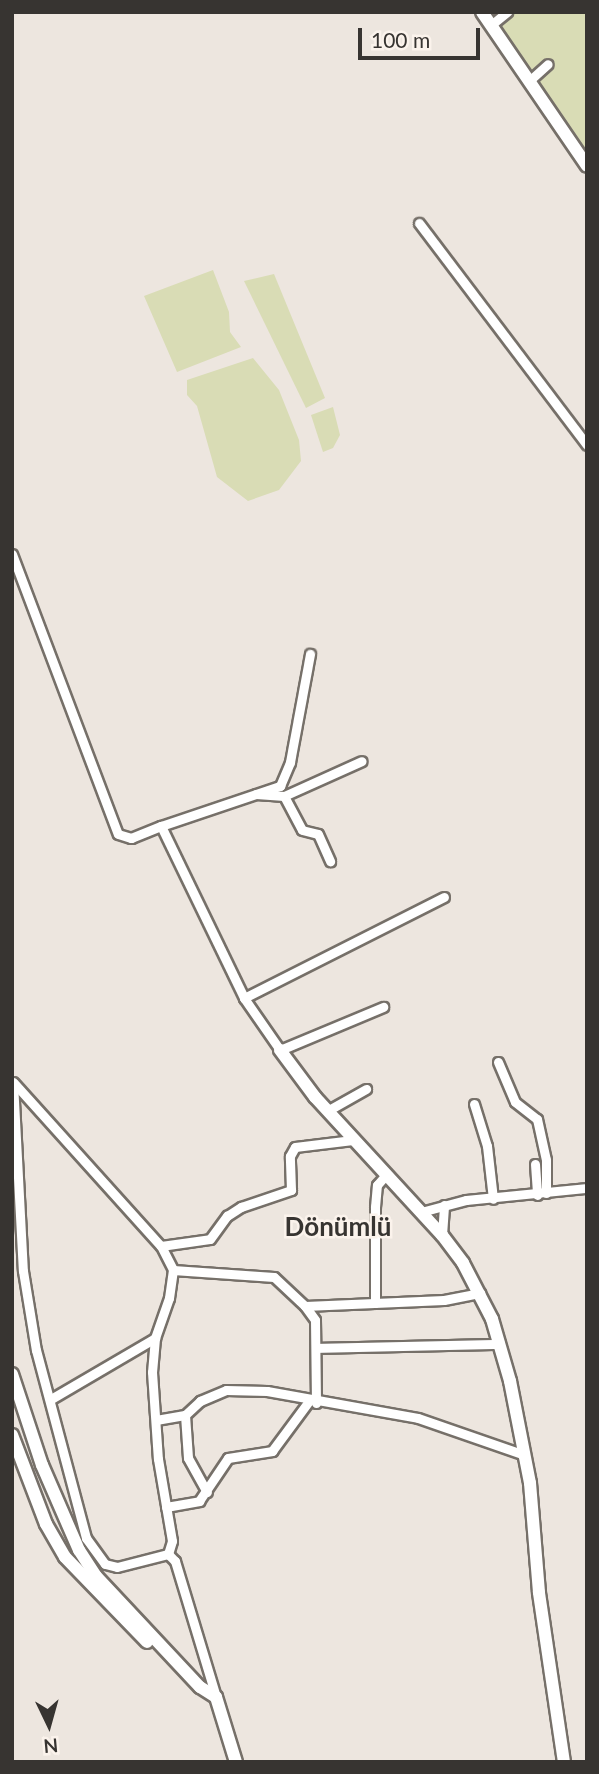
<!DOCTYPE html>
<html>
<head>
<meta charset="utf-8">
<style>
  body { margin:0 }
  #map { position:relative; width:599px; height:1774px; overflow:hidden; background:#ede6df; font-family:Lato,sans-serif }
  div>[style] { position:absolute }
  .green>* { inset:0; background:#d9dcb5 }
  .roads { filter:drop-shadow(2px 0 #767069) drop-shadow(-2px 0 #767069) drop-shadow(0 2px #767069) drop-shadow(0 -2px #767069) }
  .minor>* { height:9px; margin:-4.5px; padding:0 4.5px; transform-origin:4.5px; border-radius:4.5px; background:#fff }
  .tertiary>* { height:12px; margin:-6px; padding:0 6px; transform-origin:6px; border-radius:6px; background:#fff }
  span { translate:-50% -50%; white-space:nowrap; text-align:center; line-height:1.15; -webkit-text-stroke:5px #fbf3ec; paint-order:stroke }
  .district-label { font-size:26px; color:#373431; font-weight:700 }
  .frame { position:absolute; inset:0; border:14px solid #373431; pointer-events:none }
  .north { position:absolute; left:14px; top:1690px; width:70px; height:70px; -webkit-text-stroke:5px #fbf3ec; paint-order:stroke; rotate:175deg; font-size:19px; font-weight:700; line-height:28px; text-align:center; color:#373431 }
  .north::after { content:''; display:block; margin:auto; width:24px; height:32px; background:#373431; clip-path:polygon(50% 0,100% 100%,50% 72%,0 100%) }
  .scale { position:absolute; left:358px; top:28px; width:122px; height:32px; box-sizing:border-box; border:4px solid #373431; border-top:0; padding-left:9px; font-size:21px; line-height:24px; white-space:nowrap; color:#373431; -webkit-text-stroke:5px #fbf3ec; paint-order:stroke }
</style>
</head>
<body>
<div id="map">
  <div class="green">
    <div style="clip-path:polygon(491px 12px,587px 12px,587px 153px,550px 99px)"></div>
    <div style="clip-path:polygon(213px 270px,229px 312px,230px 332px,241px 347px,177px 372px,144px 296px)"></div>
    <div style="clip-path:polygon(274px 274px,325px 398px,306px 408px,244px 281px)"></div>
    <div style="clip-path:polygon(253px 358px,279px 390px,299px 440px,301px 461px,279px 490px,248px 501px,217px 477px,197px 406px,187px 395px,187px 380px)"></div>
    <div style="clip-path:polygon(333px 407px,340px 435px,333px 448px,323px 452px,311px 415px)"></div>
  </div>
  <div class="roads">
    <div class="minor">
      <div style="left:491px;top:25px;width:21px;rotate:-39deg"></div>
      <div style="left:529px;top:81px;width:25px;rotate:-42deg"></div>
      <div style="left:419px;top:223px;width:278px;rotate:52.9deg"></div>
      <div style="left:12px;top:554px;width:299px;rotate:69.3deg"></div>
      <div style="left:118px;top:834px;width:14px;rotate:17deg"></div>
      <div style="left:131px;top:838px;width:32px;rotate:-22deg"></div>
      <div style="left:161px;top:826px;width:191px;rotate:64.2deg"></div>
      <div style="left:244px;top:998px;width:63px;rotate:55.3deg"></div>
      <div style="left:280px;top:1050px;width:112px;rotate:-22.7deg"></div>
      <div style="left:256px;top:794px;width:28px;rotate:4deg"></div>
      <div style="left:284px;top:796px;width:85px;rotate:-24.2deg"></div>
      <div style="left:284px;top:796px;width:38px;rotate:62deg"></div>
      <div style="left:302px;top:830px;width:16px;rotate:14deg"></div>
      <div style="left:318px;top:834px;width:30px;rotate:66deg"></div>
      <div style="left:161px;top:826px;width:126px;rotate:-18.6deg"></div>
      <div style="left:280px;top:786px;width:26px;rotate:-67deg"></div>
      <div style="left:290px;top:762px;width:110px;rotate:-79.5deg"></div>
      <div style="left:244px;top:998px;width:224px;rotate:-26.8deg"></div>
      <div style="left:498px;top:1062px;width:43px;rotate:67deg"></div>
      <div style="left:515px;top:1102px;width:28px;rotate:38deg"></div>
      <div style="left:537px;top:1119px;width:42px;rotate:77.6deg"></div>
      <div style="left:546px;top:1160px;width:33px;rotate:90deg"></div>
      <div style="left:13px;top:1082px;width:189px;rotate:87deg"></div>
      <div style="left:23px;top:1271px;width:80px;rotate:80.7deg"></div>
      <div style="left:36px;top:1350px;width:195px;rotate:75.1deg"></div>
      <div style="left:86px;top:1538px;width:32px;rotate:54deg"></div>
      <div style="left:105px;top:1564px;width:12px;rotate:14deg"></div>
      <div style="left:117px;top:1567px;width:53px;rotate:-14.3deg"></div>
      <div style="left:168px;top:1554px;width:10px;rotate:45deg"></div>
      <div style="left:175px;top:1561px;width:142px;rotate:73.2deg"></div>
      <div style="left:14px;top:1083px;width:219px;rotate:48deg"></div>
      <div style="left:161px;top:1246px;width:27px;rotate:63deg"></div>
      <div style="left:173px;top:1270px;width:101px;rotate:4deg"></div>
      <div style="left:274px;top:1277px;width:42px;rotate:43.1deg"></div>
      <div style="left:305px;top:1306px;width:139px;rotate:-2.5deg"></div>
      <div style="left:444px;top:1300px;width:37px;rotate:-11deg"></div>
      <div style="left:474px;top:1104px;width:44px;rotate:72.8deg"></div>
      <div style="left:487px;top:1146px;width:53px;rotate:83.5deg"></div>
      <div style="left:327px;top:1111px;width:45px;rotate:-29.4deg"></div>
      <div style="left:535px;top:1164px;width:31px;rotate:86deg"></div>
      <div style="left:421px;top:1212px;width:47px;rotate:-14.9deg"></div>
      <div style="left:466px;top:1200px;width:122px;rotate:-5.7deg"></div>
      <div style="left:442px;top:1235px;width:30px;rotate:-86deg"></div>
      <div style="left:161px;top:1246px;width:49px;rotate:-8.1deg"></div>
      <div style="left:210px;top:1239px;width:29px;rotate:-54deg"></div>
      <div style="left:227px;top:1216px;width:17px;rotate:-33deg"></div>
      <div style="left:241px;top:1207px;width:53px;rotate:-18.8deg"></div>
      <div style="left:291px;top:1190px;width:34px;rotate:-92deg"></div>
      <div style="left:290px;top:1156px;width:10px;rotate:-61deg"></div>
      <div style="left:295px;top:1147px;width:58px;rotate:-6.9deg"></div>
      <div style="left:375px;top:1303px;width:96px;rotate:-90deg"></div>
      <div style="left:375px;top:1207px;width:22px;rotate:-85deg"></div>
      <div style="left:377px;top:1185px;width:15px;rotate:-48deg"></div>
      <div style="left:305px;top:1306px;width:17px;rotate:54deg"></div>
      <div style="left:315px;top:1320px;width:83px;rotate:89.3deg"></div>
      <div style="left:155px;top:1338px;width:34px;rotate:95deg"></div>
      <div style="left:152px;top:1372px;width:87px;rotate:86.1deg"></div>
      <div style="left:158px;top:1459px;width:83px;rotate:80.3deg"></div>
      <div style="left:172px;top:1541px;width:14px;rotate:107deg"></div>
      <div style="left:317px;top:1348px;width:183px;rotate:-1.3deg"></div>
      <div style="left:51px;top:1399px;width:121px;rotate:-30.4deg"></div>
      <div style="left:155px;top:1338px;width:42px;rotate:-70.7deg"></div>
      <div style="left:169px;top:1298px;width:28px;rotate:-82deg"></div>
      <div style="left:185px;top:1415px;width:43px;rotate:86deg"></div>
      <div style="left:188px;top:1458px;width:39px;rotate:61deg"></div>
      <div style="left:156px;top:1420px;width:29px;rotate:-10deg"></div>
      <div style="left:185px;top:1415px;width:21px;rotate:-43deg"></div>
      <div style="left:200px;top:1401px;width:28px;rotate:-23deg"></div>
      <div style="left:226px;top:1390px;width:41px;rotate:1.4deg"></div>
      <div style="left:267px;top:1391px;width:153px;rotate:10.1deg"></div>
      <div style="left:418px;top:1418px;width:113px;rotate:19.1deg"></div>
      <div style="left:166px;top:1507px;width:34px;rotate:-10deg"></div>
      <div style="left:199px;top:1501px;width:52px;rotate:-56deg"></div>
      <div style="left:228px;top:1458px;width:45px;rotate:-9deg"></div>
      <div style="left:272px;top:1451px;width:62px;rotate:-53.5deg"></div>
    </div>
    <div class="tertiary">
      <div style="left:482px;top:12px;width:186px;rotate:55.7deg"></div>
      <div style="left:280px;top:1050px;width:59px;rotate:53.3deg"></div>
      <div style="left:315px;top:1097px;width:188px;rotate:47.4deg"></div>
      <div style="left:442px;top:1235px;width:35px;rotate:53deg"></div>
      <div style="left:463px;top:1263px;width:63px;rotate:62.6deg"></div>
      <div style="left:492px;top:1319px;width:65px;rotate:73.8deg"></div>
      <div style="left:510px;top:1381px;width:104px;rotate:78.9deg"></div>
      <div style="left:530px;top:1483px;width:110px;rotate:85.3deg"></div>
      <div style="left:539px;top:1593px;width:171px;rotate:81.6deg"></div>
      <div style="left:12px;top:1374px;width:96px;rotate:71.8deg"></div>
      <div style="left:42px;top:1465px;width:93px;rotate:66.5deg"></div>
      <div style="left:79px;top:1550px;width:31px;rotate:57deg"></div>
      <div style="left:96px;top:1576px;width:152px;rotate:46.9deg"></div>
      <div style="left:200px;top:1687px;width:19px;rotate:32deg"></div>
      <div style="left:216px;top:1697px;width:68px;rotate:72.9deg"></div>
      <div style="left:12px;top:1435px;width:95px;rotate:69.1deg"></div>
      <div style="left:46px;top:1524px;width:38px;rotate:60deg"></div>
      <div style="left:65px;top:1557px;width:118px;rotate:46deg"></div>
    </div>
  </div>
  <div class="district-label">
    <span style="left:338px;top:1227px">Dönümlü</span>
  </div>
  <div class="frame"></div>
  <div class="north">N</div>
  <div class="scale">100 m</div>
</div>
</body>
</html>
